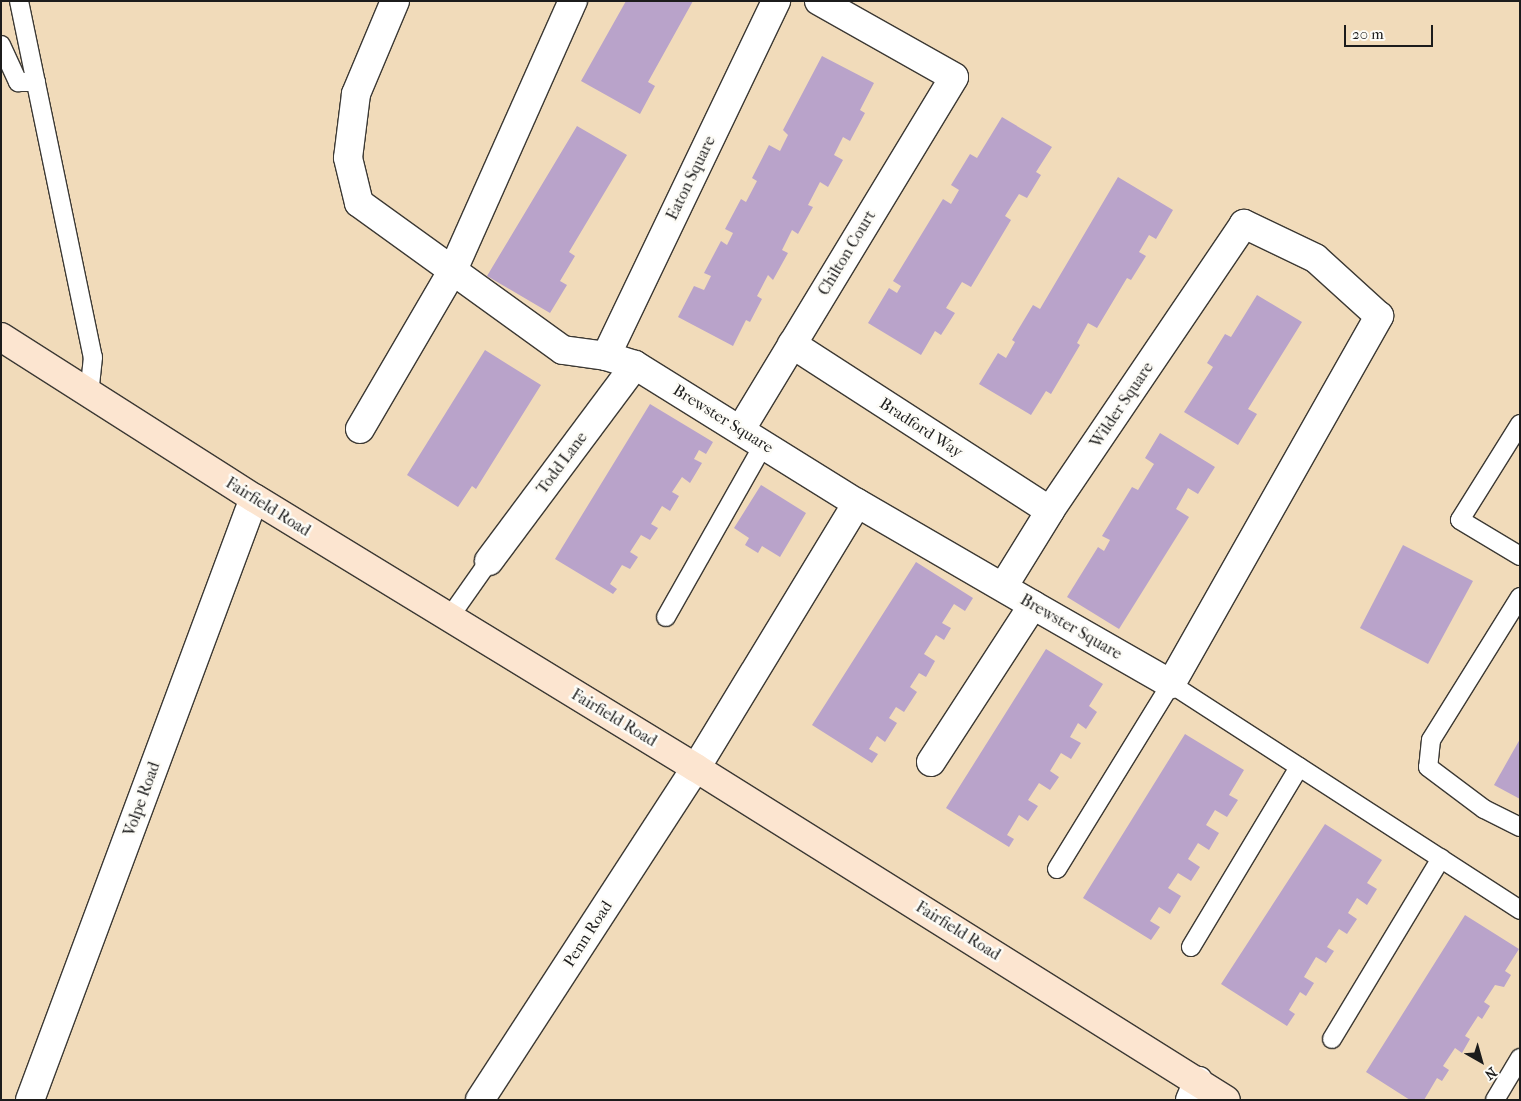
<!DOCTYPE html>
<html>
<head>
<meta charset="utf-8">
<style>
  body { margin:0 }
  #map { position:relative; width:1521px; height:1101px; overflow:hidden; background:#f1dbba; font-family:"IM FELL French Canon",serif }
  div>[style] { position:absolute }
  .building>* { inset:0; background:#b9a3ca }
  .roads { filter:drop-shadow(1px 0 #3c3934) drop-shadow(-1px 0 #3c3934) drop-shadow(0 1px #3c3934) drop-shadow(0 -1px #3c3934) }
  .lane>* { height:18px; margin:-9px; padding:0 9px; transform-origin:9px; border-radius:9px; background:#fff }
  .street>* { height:28px; margin:-14px; padding:0 14px; transform-origin:14px; border-radius:14px; background:#fff }
  .secondary>* { height:28px; margin:-14px; padding:0 14px; transform-origin:14px; border-radius:14px; background:#fce5d0 }
  span { translate:-50% -50%; white-space:nowrap; text-align:center; line-height:1.15; -webkit-text-stroke:5px #fdfcf7; paint-order:stroke }
  .street-label { font-size:16px; color:#1c1c1c }
  .frame { position:absolute; inset:0; border:2px solid #1c1c1c; pointer-events:none }
  .north { position:absolute; left:1456px; top:1036px; width:50px; height:50px; -webkit-text-stroke:4px #fdfcf7; paint-order:stroke; rotate:142deg; font-size:14px; font-weight:700; line-height:20px; text-align:center; color:#1c1c1c }
  .north::after { content:''; display:block; margin:auto; width:18px; height:22px; background:#1c1c1c; clip-path:polygon(50% 0,100% 100%,50% 72%,0 100%) }
  .scale { position:absolute; left:1344px; top:25px; width:89px; height:22px; box-sizing:border-box; border:2px solid #1c1c1c; border-top:0; padding-left:6px; font-size:15px; line-height:18px; white-space:nowrap; color:#1c1c1c; -webkit-text-stroke:4px #fdfcf7; paint-order:stroke }
</style>
</head>
<body>
<div id="map">
  <div class="building">
    <div style="clip-path:polygon(626px 1px,693px 1px,648px 82px,655px 86px,640px 114px,581px 81px)"></div>
    <div style="clip-path:polygon(822px 56px,874px 83px,860px 110px,865px 113px,850px 141px,843px 137px,834px 155px,843px 160px,828px 187px,820px 182px,808px 205px,813px 207px,798px 234px,792px 230px,782px 250px,788px 253px,773px 280px,768px 275px,757px 296px,762px 299px,750px 322px,746px 320px,733px 346px,678px 317px,694px 286px,704px 290px,711px 276px,704px 273px,721px 241px,727px 245px,733px 233px,725px 229px,741px 199px,746px 202px,757px 181px,752px 178px,769px 145px,780px 151px,788px 135px,783px 130px)"></div>
    <div style="clip-path:polygon(1002px 117px,1052px 147px,1036px 172px,1041px 175px,1027px 198px,1019px 194px,1005px 216px,1011px 220px,971px 287px,962px 282px,946px 308px,955px 313px,941px 335px,935px 331px,921px 355px,868px 323px,889px 288px,897px 293px,901px 286px,893px 281px,943px 199px,951px 204px,959px 190px,951px 185px,970px 154px,977px 158px)"></div>
    <div style="clip-path:polygon(577px 126px,627px 155px,569px 252px,575px 256px,560px 281px,567px 285px,550px 313px,487px 276px)"></div>
    <div style="clip-path:polygon(1118px 177px,1173px 210px,1156px 239px,1149px 235px,1139px 252px,1146px 256px,1131px 280px,1127px 278px,1097px 328px,1088px 323px,1077px 343px,1080px 345px,1051px 394px,1046px 391px,1031px 415px,979px 384px,998px 353px,1006px 358px,1015px 342px,1012px 340px,1033px 305px,1040px 309px)"></div>
    <div style="clip-path:polygon(1257px 295px,1302px 322px,1248px 409px,1257px 414px,1238px 445px,1184px 412px,1213px 367px,1207px 363px,1225px 334px,1231px 337px)"></div>
    <div style="clip-path:polygon(485px 350px,541px 385px,476px 489px,472px 486px,458px 507px,407px 475px)"></div>
    <div style="clip-path:polygon(650px 404px,713px 442px,706px 454px,699px 450px,694px 459px,702px 463px,690px 483px,682px 477px,672px 492px,679px 496px,670px 511px,662px 506px,651px 524px,658px 528px,650px 540px,641px 535px,630px 552px,638px 557px,630px 569px,622px 565px,610px 584px,617px 589px,613px 594px,555px 559px)"></div>
    <div style="clip-path:polygon(1160px 433px,1215px 467px,1198px 494px,1188px 488px,1176px 509px,1189px 517px,1119px 629px,1067px 597px,1098px 547px,1104px 551px,1110px 540px,1102px 536px,1132px 487px,1138px 490px,1154px 464px,1145px 458px)"></div>
    <div style="clip-path:polygon(761px 485px,806px 513px,780px 557px,762px 546px,758px 553px,745px 545px,749px 538px,734px 528px)"></div>
    <div style="clip-path:polygon(1403px 545px,1473px 581px,1428px 664px,1360px 628px)"></div>
    <div style="clip-path:polygon(916px 562px,973px 598px,965px 611px,954px 604px,942px 623px,951px 628px,944px 640px,936px 635px,924px 654px,935px 661px,926px 677px,919px 673px,910px 687px,917px 692px,904px 712px,896px 707px,889px 718px,897px 723px,885px 742px,877px 736px,869px 749px,878px 754px,872px 763px,812px 725px)"></div>
    <div style="clip-path:polygon(1046px 649px,1103px 684px,1089px 706px,1097px 712px,1086px 729px,1078px 723px,1070px 737px,1081px 743px,1071px 759px,1061px 753px,1050px 771px,1059px 777px,1050px 790px,1039px 783px,1028px 800px,1038px 806px,1028px 821px,1019px 815px,1007px 835px,1014px 839px,1009px 847px,946px 808px)"></div>
    <div style="clip-path:polygon(1185px 734px,1244px 770px,1229px 795px,1238px 800px,1227px 817px,1215px 810px,1206px 825px,1219px 833px,1209px 850px,1198px 843px,1188px 859px,1200px 867px,1191px 881px,1178px 873px,1168px 888px,1181px 896px,1170px 914px,1159px 907px,1150px 921px,1160px 927px,1151px 940px,1083px 898px)"></div>
    <div style="clip-path:polygon(1520px 739px,1520px 799px,1494px 785px)"></div>
    <div style="clip-path:polygon(1325px 824px,1382px 860px,1367px 883px,1377px 889px,1367px 905px,1357px 898px,1348px 913px,1357px 919px,1347px 934px,1339px 929px,1327px 947px,1334px 951px,1326px 963px,1316px 957px,1304px 977px,1314px 983px,1306px 996px,1300px 992px,1289px 1010px,1295px 1014px,1287px 1026px,1221px 984px)"></div>
    <div style="clip-path:polygon(1465px 915px,1519px 949px,1505px 971px,1511px 975px,1504px 987px,1495px 985px,1484px 1002px,1490px 1006px,1482px 1019px,1478px 1016px,1465px 1036px,1470px 1039px,1462px 1053px,1455px 1048px,1443px 1066px,1449px 1070px,1442px 1081px,1437px 1078px,1424px 1100px,1410px 1100px,1366px 1072px)"></div>
  </div>
  <div class="roads">
    <div class="lane">
      <div style="left:19px;top:1px;width:364px;rotate:78.3deg"></div>
      <div style="left:93px;top:357px;width:36px;rotate:96deg"></div>
      <div style="left:1px;top:45px;width:41px;rotate:65.3deg"></div>
      <div style="left:18px;top:82px;width:18px"></div>
      <div style="left:1520px;top:424px;width:113px;rotate:122deg"></div>
      <div style="left:1460px;top:520px;width:70px;rotate:31deg"></div>
      <div style="left:1520px;top:597px;width:168px;rotate:121.9deg"></div>
      <div style="left:1431px;top:740px;width:27px;rotate:96deg"></div>
      <div style="left:1428px;top:767px;width:70px;rotate:36.9deg"></div>
      <div style="left:1484px;top:809px;width:40px;rotate:26.6deg"></div>
      <div style="left:666px;top:617px;width:199px;rotate:-60.5deg"></div>
      <div style="left:449px;top:618px;width:70px;rotate:-54.9deg"></div>
      <div style="left:1057px;top:869px;width:217px;rotate:-58.4deg"></div>
      <div style="left:1171px;top:684px;width:416px;rotate:32.9deg"></div>
      <div style="left:1191px;top:947px;width:210px;rotate:-59deg"></div>
      <div style="left:1332px;top:1039px;width:211px;rotate:-58.9deg"></div>
      <div style="left:1495px;top:1100px;width:49px;rotate:-59.2deg"></div>
    </div>
    <div class="street">
      <div style="left:395px;top:1px;width:101px;rotate:112.8deg"></div>
      <div style="left:356px;top:94px;width:64px;rotate:97.1deg"></div>
      <div style="left:348px;top:158px;width:46px;rotate:76.3deg"></div>
      <div style="left:359px;top:203px;width:251px;rotate:35.8deg"></div>
      <div style="left:563px;top:350px;width:43px;rotate:7.9deg"></div>
      <div style="left:606px;top:356px;width:30px;rotate:17deg"></div>
      <div style="left:635px;top:365px;width:261px;rotate:31.9deg"></div>
      <div style="left:857px;top:503px;width:203px;rotate:30.1deg"></div>
      <div style="left:1033px;top:605px;width:159px;rotate:29.8deg"></div>
      <div style="left:1171px;top:684px;width:423px;rotate:-60.5deg"></div>
      <div style="left:1379px;top:316px;width:86px;rotate:-137.8deg"></div>
      <div style="left:1315px;top:258px;width:79px;rotate:-154.4deg"></div>
      <div style="left:1244px;top:224px;width:346px;rotate:124.1deg"></div>
      <div style="left:1050px;top:511px;width:89px;rotate:121.7deg"></div>
      <div style="left:792px;top:344px;width:307px;rotate:32.9deg"></div>
      <div style="left:606px;top:356px;width:394px;rotate:-64.4deg"></div>
      <div style="left:360px;top:429px;width:184px;rotate:-59.7deg"></div>
      <div style="left:453px;top:270px;width:295px;rotate:-66deg"></div>
      <div style="left:741px;top:429px;width:411px;rotate:-58.8deg"></div>
      <div style="left:954px;top:77px;width:155px;rotate:-150.6deg"></div>
      <div style="left:489px;top:561px;width:244px;rotate:-53.3deg"></div>
      <div style="left:931px;top:762px;width:187px;rotate:-57deg"></div>
      <div style="left:30px;top:1100px;width:642px;rotate:-69.59deg"></div>
      <div style="left:480px;top:1100px;width:396px;rotate:-57deg"></div>
      <div style="left:696px;top:768px;width:310px;rotate:-58.7deg"></div>
      <div style="left:1190px;top:1100px;width:21px;rotate:-67deg"></div>
    </div>
    <div class="secondary">
      <div style="left:1px;top:337px;width:300px;rotate:32.5deg"></div>
      <div style="left:254px;top:498px;width:518px;rotate:31.42deg"></div>
      <div style="left:696px;top:768px;width:625px;rotate:32.06deg"></div>
    </div>
  </div>
  <div class="street-label">
    <span style="left:691px;top:178px;rotate:-64deg">Eaton Square</span>
    <span style="left:847px;top:253px;rotate:-59deg">Chilton Court</span>
    <span style="left:1122px;top:405px;rotate:-56deg">Wilder Square</span>
    <span style="left:723px;top:419px;rotate:32deg">Brewster Square</span>
    <span style="left:921px;top:428px;rotate:33deg">Bradford Way</span>
    <span style="left:562px;top:463px;rotate:-53deg">Todd Lane</span>
    <span style="left:268px;top:507px;rotate:32deg">Fairfield Road</span>
    <span style="left:1071px;top:627px;rotate:30deg">Brewster Square</span>
    <span style="left:614px;top:718px;rotate:31deg">Fairfield Road</span>
    <span style="left:142px;top:799px;rotate:-70deg">Volpe Road</span>
    <span style="left:958px;top:931px;rotate:32deg">Fairfield Road</span>
    <span style="left:588px;top:934px;rotate:-57deg">Penn Road</span>
  </div>
  <div class="frame"></div>
  <div class="north">N</div>
  <div class="scale">20 m</div>
</div>
</body>
</html>
